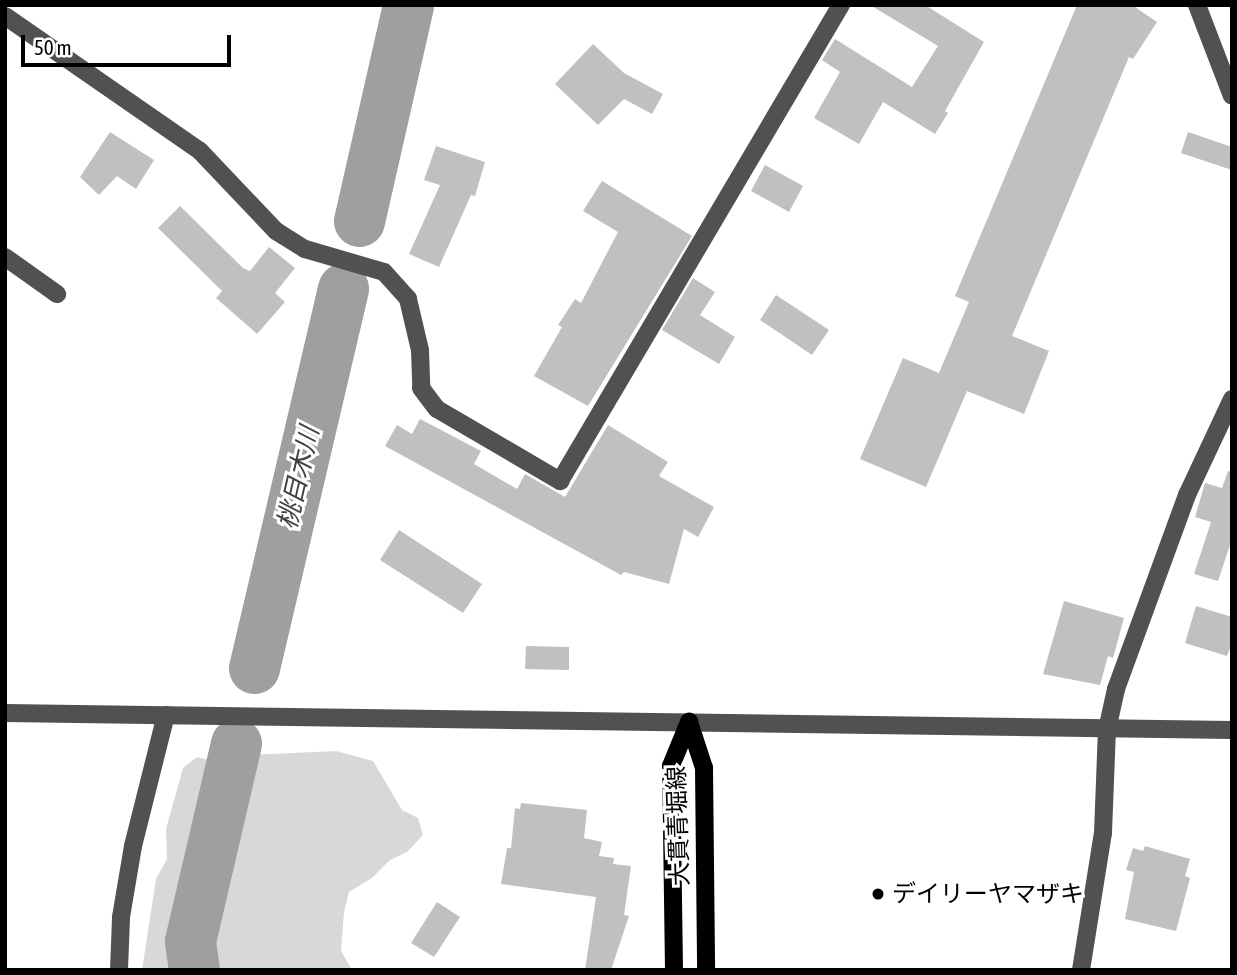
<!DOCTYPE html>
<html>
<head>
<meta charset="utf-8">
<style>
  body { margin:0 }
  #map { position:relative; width:1237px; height:975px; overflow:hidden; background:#fff; font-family:"Asap Condensed","Noto Sans JP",sans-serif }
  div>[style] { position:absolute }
  .green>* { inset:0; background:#d8d8d8 }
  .river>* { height:51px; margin:-25.5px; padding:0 25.5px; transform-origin:25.5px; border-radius:25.5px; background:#9f9f9f }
  .building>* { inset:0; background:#c0c0c0 }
  .minor>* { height:18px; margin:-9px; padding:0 9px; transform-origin:9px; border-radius:9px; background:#515151 }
  .major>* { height:18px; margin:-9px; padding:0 9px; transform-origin:9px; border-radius:9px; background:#000 }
  .dots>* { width:19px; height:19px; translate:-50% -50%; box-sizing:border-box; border:4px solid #fff; border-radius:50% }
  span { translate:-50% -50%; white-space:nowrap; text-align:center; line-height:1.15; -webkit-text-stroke:6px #fff; paint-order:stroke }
  .street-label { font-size:24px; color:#000 }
  .poi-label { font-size:24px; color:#000 }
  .left { translate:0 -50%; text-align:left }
  .water-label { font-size:26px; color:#404040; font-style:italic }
  .frame { position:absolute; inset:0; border:7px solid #000; pointer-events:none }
  .scale { position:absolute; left:21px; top:35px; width:210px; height:32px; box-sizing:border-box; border:4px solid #000; border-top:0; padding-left:9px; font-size:21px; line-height:24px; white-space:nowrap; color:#000; -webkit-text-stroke:5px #fff; paint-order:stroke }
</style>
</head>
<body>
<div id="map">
  <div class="green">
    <div style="clip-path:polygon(336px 751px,373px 761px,402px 810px,418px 818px,423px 835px,407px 852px,390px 860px,372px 878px,349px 892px,344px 912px,341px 951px,352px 970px,142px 970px,156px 879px,167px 859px,166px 829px,183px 768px,197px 757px,209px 760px,227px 756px)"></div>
  </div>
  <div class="river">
    <div style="left:359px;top:221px;width:221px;rotate:-77.2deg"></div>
    <div style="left:254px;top:668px;width:390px;rotate:-76.8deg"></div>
    <div style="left:194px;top:970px;width:29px;rotate:-98deg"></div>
    <div style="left:190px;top:941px;width:203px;rotate:-76.9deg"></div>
  </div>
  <div class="building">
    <div style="clip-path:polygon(870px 5px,925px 5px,984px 42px,945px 111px,948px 113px,935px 134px,883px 102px,859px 144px,814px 118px,840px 72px,822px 60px,835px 39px,912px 87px,938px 46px)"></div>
    <div style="clip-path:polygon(1077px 5px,1132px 5px,1157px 22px,1133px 59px,1129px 57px,1012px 336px,1049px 351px,1024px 414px,967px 391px,926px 487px,860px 459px,903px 358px,939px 373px,969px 302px,955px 296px)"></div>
    <div style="clip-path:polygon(593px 44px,624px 73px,663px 94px,652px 114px,624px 99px,598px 125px,555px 84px)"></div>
    <div style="clip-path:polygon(110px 132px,154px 160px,136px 189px,117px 176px,99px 195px,80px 177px)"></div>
    <div style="clip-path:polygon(1188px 132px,1232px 147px,1232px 170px,1181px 153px)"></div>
    <div style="clip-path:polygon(436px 146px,485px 162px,475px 196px,471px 195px,439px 267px,409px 254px,440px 185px,424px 180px)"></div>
    <div style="clip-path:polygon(765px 165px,803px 186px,789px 212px,751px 191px)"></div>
    <div style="clip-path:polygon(602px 181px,692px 236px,588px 406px,534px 376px,562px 327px,558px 325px,575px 299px,581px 303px,618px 232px,583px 211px)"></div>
    <div style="clip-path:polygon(180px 206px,243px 268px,250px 271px,269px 247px,295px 268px,275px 293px,285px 302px,257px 334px,216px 298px,222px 291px,158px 228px)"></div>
    <div style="clip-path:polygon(693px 278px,715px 292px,700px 315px,735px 337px,719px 364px,662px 330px)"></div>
    <div style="clip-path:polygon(776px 295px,829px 330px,812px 355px,760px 320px)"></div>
    <div style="clip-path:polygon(420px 419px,481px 451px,474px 464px,517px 489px,525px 474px,565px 497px,608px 425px,668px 462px,659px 476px,714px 507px,698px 537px,684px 529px,669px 584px,624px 572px,621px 575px,385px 446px,397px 425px,412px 434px)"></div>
    <div style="clip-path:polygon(1228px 471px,1232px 472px,1232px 539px,1218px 581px,1194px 574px,1211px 522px,1195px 517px,1205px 483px,1222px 488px)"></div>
    <div style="clip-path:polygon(399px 530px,482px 584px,463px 613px,380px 560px)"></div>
    <div style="clip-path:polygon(1064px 601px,1124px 618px,1113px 658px,1108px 656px,1100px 685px,1043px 674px)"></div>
    <div style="clip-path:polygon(1196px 606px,1232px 617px,1232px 643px,1227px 656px,1185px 643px)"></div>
    <div style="clip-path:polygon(526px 646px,569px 647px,569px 670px,525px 669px)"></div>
    <div style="clip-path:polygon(521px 803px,587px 810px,584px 838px,602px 842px,599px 856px,614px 858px,613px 864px,631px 866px,624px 915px,629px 916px,611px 970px,585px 970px,596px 897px,501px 884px,507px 848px,511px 848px,515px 808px,520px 809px)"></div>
    <div style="clip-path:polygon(1145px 846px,1190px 859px,1185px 876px,1190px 878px,1176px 931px,1125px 919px,1134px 872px,1126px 870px,1133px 848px,1143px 851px)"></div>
    <div style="clip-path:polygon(437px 902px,460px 917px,434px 957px,411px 943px)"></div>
  </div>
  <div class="minor">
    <div style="left:1197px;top:5px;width:97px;rotate:69deg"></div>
    <div style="left:5px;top:16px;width:237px;rotate:34.7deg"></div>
    <div style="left:200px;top:151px;width:110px;rotate:46.5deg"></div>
    <div style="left:276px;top:231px;width:34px;rotate:32deg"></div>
    <div style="left:305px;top:249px;width:82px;rotate:16.2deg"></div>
    <div style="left:384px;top:272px;width:36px;rotate:48deg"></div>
    <div style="left:408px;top:299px;width:52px;rotate:76.8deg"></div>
    <div style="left:420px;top:350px;width:38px;rotate:88deg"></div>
    <div style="left:421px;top:388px;width:26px;rotate:53deg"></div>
    <div style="left:437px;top:409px;width:143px;rotate:30.3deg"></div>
    <div style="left:560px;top:481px;width:553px;rotate:-59.45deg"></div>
    <div style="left:5px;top:257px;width:64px;rotate:35.4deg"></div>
    <div style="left:5px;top:713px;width:1227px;rotate:0.79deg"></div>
    <div style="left:119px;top:970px;width:53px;rotate:-87.8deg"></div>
    <div style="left:121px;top:917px;width:72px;rotate:-80.4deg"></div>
    <div style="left:133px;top:846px;width:135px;rotate:-75.9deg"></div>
    <div style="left:1081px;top:970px;width:139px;rotate:-80.9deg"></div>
    <div style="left:1103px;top:833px;width:103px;rotate:-87.8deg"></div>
    <div style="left:1107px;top:730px;width:42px;rotate:-77.6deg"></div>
    <div style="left:1116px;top:689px;width:207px;rotate:-69.9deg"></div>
    <div style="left:1187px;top:495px;width:106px;rotate:-64.9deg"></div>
  </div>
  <div class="major">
    <div style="left:689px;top:722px;width:48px;rotate:71.9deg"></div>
    <div style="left:704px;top:768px;width:202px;rotate:89.4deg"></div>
    <div style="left:674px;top:970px;width:204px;rotate:-90.8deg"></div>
    <div style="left:671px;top:766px;width:48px;rotate:-67.8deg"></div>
  </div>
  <div class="dots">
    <div style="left:878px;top:894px;background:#000"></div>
  </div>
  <div class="street-label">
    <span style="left:678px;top:826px;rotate:-92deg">大貫青堀線</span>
  </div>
  <div class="poi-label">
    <span class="left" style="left:892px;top:894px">デイリーヤマザキ</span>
  </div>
  <div class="water-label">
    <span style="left:299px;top:478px;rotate:-77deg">桃目木川</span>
  </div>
  <div class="frame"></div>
  <div class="scale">50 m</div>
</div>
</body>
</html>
